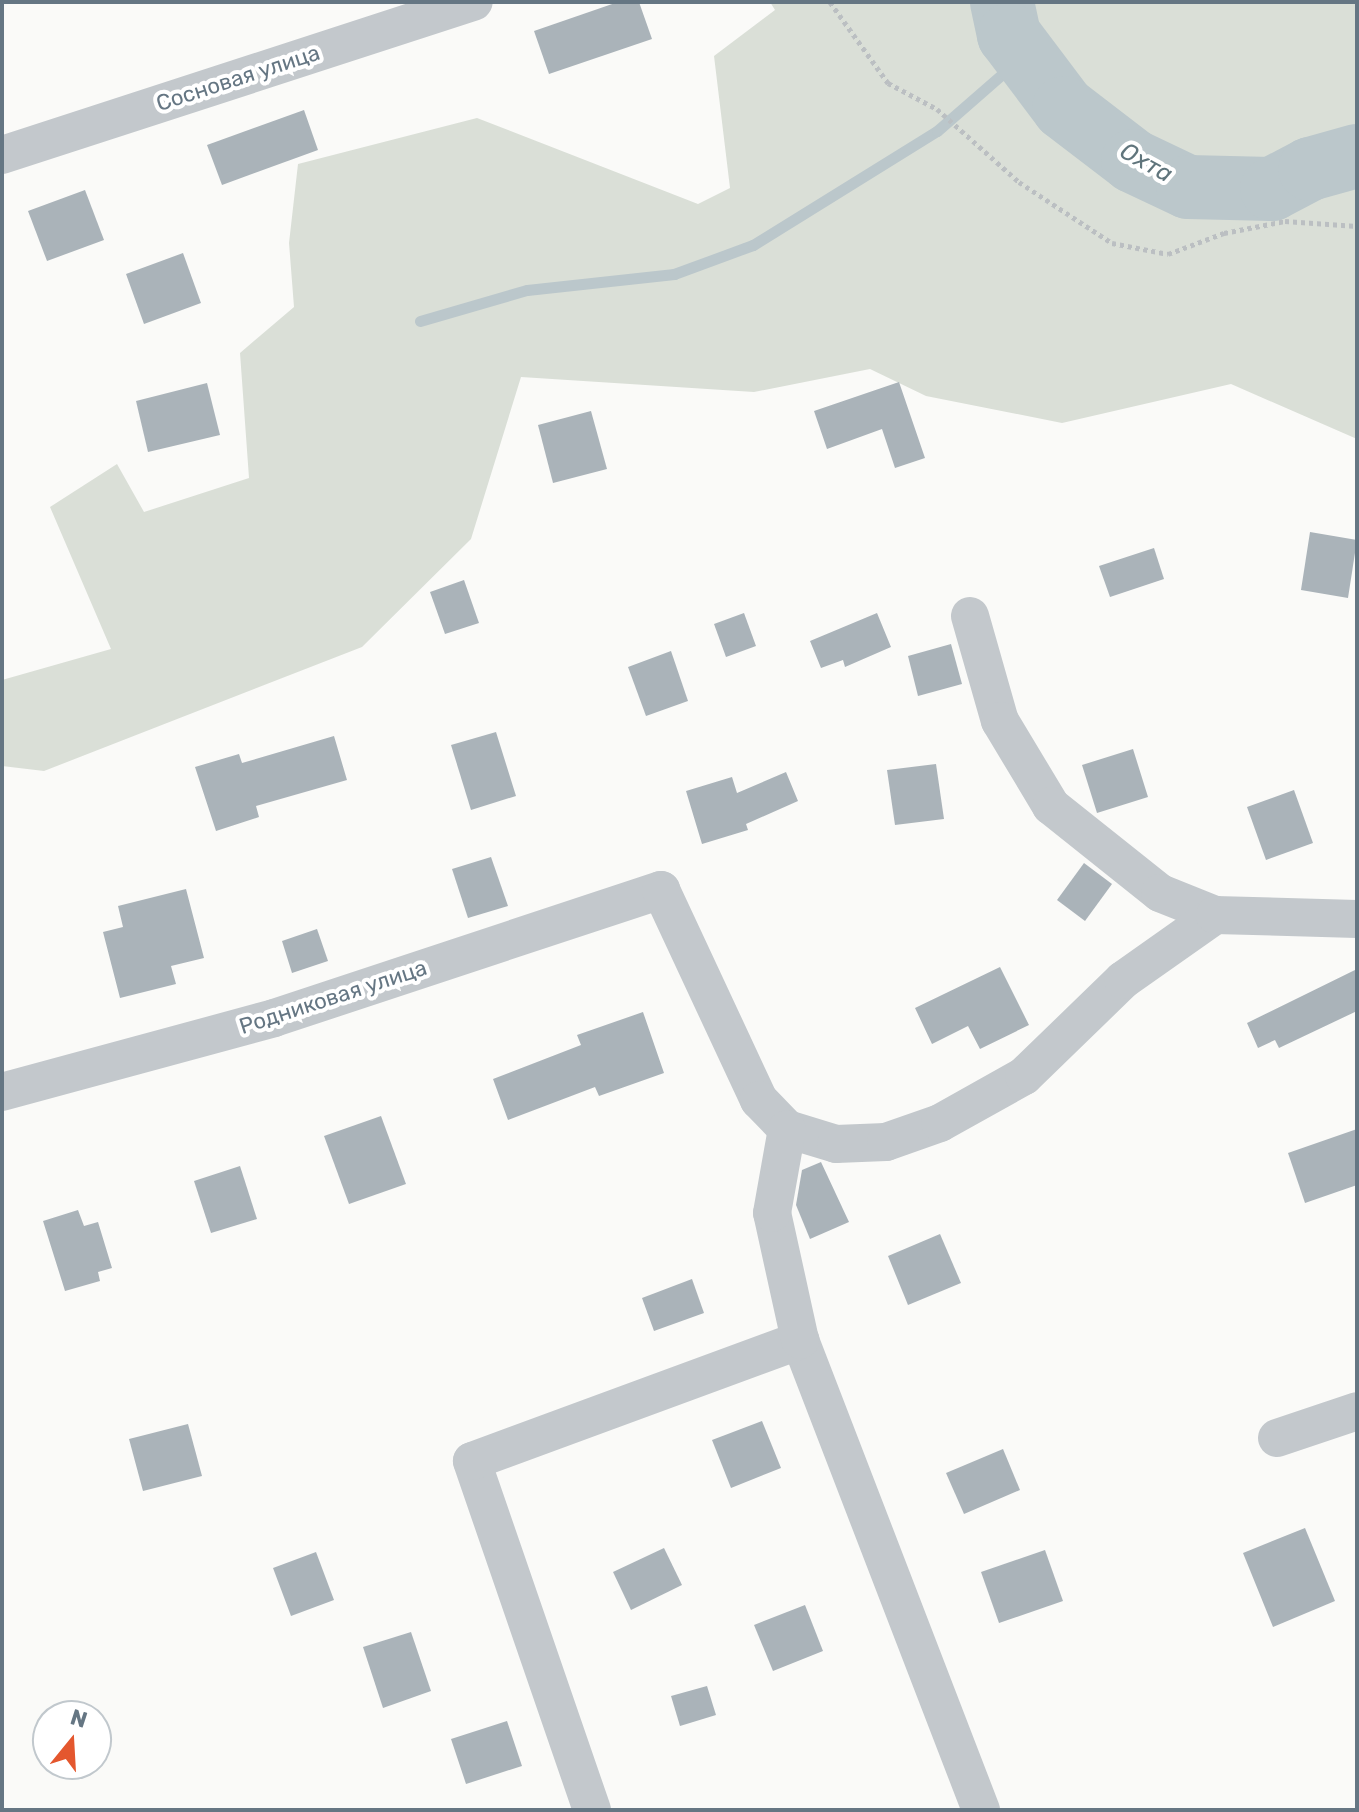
<!DOCTYPE html>
<html>
<head>
<meta charset="utf-8">
<style>
  body { margin:0 }
  #map { position:relative; width:1359px; height:1812px; overflow:hidden; background:#fafaf8; font-family:Rubik,sans-serif }
  div>[style] { position:absolute }
  .green>* { inset:0; background:#dadfd7 }
  .stream>* { height:11px; margin:-5.5px; padding:0 5.5px; transform-origin:5.5px; border-radius:5.5px; background:#bbc7cb }
  .river>* { height:64px; margin:-32px; padding:0 32px; transform-origin:32px; border-radius:32px; background:#bbc7cb }
  .building>* { inset:0; background:#aab3b9 }
  .path>* { height:5px; margin-top:-2.5px; transform-origin:0; background:repeating-linear-gradient(90deg,#bbbfc2 0 4px,transparent 0 8px) }
  .minor>* { height:38px; margin:-19px; padding:0 19px; transform-origin:19px; border-radius:19px; background:#c3c8cc }
  span { translate:-50% -50%; white-space:nowrap; text-align:center; line-height:1.15; -webkit-text-stroke:8px #fff; paint-order:stroke }
  .street-label { font-size:22px; color:#657683 }
  .water-label { font-size:24px; color:#60757c; font-style:italic }
  .frame { position:absolute; inset:0; border:4px solid #657683; pointer-events:none }
  .north { position:absolute; left:32px; top:1700px; width:80px; height:80px; box-sizing:border-box; background:#fff; border:2px solid #c1c8cd; border-radius:50%; rotate:18deg; font-size:22px; font-weight:700; line-height:32px; text-align:center; color:#657683 }
  .north::after { content:''; display:block; margin:auto; width:28px; height:36px; background:#e4572e; clip-path:polygon(50% 0,100% 100%,50% 72%,0 100%) }
</style>
</head>
<body>
<div id="map">
  <div class="green">
    <div style="clip-path:polygon(770px 2px,979px 2px,988px 39px,1048px 124px,1117px 178px,1183px 204px,1264px 210px,1357px 185px,1357px 439px,1231px 384px,1062px 423px,926px 396px,870px 369px,754px 392px,521px 377px,471px 539px,362px 647px,44px 771px,2px 766px,2px 680px,111px 649px,50px 507px,117px 464px,144px 512px,249px 478px,240px 353px,294px 307px,289px 243px,298px 164px,477px 118px,698px 204px,730px 188px,714px 56px,775px 10px)"></div>
    <div style="clip-path:polygon(1027px 2px,1357px 2px,1357px 138px,1284px 163px,1198px 166px,1130px 139px,1075px 98px,1028px 16px)"></div>
  </div>
  <div class="stream">
    <div style="left:420px;top:321px;width:111px;rotate:-16.2deg"></div>
    <div style="left:527px;top:290px;width:148px;rotate:-6.2deg"></div>
    <div style="left:674px;top:274px;width:84px;rotate:-20.2deg"></div>
    <div style="left:753px;top:245px;width:216px;rotate:-31.8deg"></div>
    <div style="left:937px;top:131px;width:116px;rotate:-41.1deg"></div>
  </div>
  <div class="river">
    <div style="left:1002px;top:2px;width:34px;rotate:78deg"></div>
    <div style="left:1009px;top:35px;width:91px;rotate:53deg"></div>
    <div style="left:1064px;top:108px;width:87px;rotate:37.5deg"></div>
    <div style="left:1133px;top:161px;width:61px;rotate:25.3deg"></div>
    <div style="left:1188px;top:187px;width:84px;rotate:1.4deg"></div>
    <div style="left:1272px;top:189px;width:43px;rotate:-27.8deg"></div>
    <div style="left:1310px;top:169px;width:49px;rotate:-15.5deg"></div>
  </div>
  <div class="building">
    <div style="clip-path:polygon(618px 2px,639px 2px,652px 39px,549px 74px,534px 31px)"></div>
    <div style="clip-path:polygon(304px 110px,318px 150px,222px 185px,207px 145px)"></div>
    <div style="clip-path:polygon(85px 190px,104px 240px,47px 261px,28px 211px)"></div>
    <div style="clip-path:polygon(183px 253px,201px 303px,144px 324px,126px 274px)"></div>
    <div style="clip-path:polygon(899px 382px,925px 458px,895px 468px,882px 429px,827px 449px,814px 411px)"></div>
    <div style="clip-path:polygon(207px 383px,220px 435px,148px 452px,136px 401px)"></div>
    <div style="clip-path:polygon(591px 411px,607px 469px,553px 483px,538px 425px)"></div>
    <div style="clip-path:polygon(1310px 532px,1357px 540px,1348px 598px,1301px 590px)"></div>
    <div style="clip-path:polygon(1154px 548px,1164px 579px,1110px 597px,1099px 566px)"></div>
    <div style="clip-path:polygon(464px 580px,479px 623px,445px 634px,430px 592px)"></div>
    <div style="clip-path:polygon(744px 613px,756px 646px,726px 657px,714px 624px)"></div>
    <div style="clip-path:polygon(877px 613px,891px 647px,845px 667px,843px 660px,821px 668px,810px 641px)"></div>
    <div style="clip-path:polygon(951px 644px,962px 684px,918px 696px,908px 656px)"></div>
    <div style="clip-path:polygon(671px 651px,688px 701px,646px 716px,628px 667px)"></div>
    <div style="clip-path:polygon(496px 732px,516px 796px,471px 810px,451px 745px)"></div>
    <div style="clip-path:polygon(334px 736px,347px 780px,256px 806px,259px 817px,216px 831px,195px 767px,239px 754px,242px 763px)"></div>
    <div style="clip-path:polygon(1133px 749px,1148px 797px,1097px 813px,1082px 765px)"></div>
    <div style="clip-path:polygon(936px 764px,944px 819px,895px 825px,887px 770px)"></div>
    <div style="clip-path:polygon(786px 772px,798px 801px,746px 824px,748px 830px,702px 844px,686px 791px,732px 777px,737px 793px)"></div>
    <div style="clip-path:polygon(1294px 790px,1313px 843px,1266px 860px,1247px 807px)"></div>
    <div style="clip-path:polygon(491px 857px,508px 906px,468px 918px,452px 869px)"></div>
    <div style="clip-path:polygon(1084px 863px,1112px 884px,1085px 921px,1057px 900px)"></div>
    <div style="clip-path:polygon(186px 889px,204px 958px,171px 966px,176px 984px,120px 998px,103px 932px,123px 927px,118px 906px)"></div>
    <div style="clip-path:polygon(317px 929px,328px 961px,292px 973px,282px 941px)"></div>
    <div style="clip-path:polygon(1000px 967px,1029px 1025px,980px 1049px,968px 1026px,932px 1044px,915px 1008px)"></div>
    <div style="clip-path:polygon(1357px 969px,1357px 1011px,1279px 1048px,1275px 1040px,1258px 1048px,1247px 1023px)"></div>
    <div style="clip-path:polygon(643px 1012px,664px 1073px,599px 1096px,595px 1087px,508px 1120px,493px 1079px,581px 1045px,577px 1035px)"></div>
    <div style="clip-path:polygon(381px 1116px,406px 1184px,349px 1204px,324px 1136px)"></div>
    <div style="clip-path:polygon(1357px 1129px,1357px 1185px,1305px 1203px,1288px 1153px)"></div>
    <div style="clip-path:polygon(821px 1162px,849px 1222px,810px 1239px,796px 1205px,802px 1170px)"></div>
    <div style="clip-path:polygon(240px 1166px,257px 1219px,211px 1233px,194px 1181px)"></div>
    <div style="clip-path:polygon(78px 1210px,84px 1226px,98px 1222px,112px 1268px,98px 1272px,100px 1281px,65px 1291px,43px 1221px)"></div>
    <div style="clip-path:polygon(940px 1234px,961px 1283px,908px 1305px,888px 1256px)"></div>
    <div style="clip-path:polygon(692px 1279px,704px 1313px,654px 1331px,642px 1298px)"></div>
    <div style="clip-path:polygon(762px 1421px,781px 1468px,731px 1488px,712px 1440px)"></div>
    <div style="clip-path:polygon(188px 1424px,202px 1476px,143px 1491px,129px 1439px)"></div>
    <div style="clip-path:polygon(1003px 1449px,1020px 1490px,964px 1514px,946px 1473px)"></div>
    <div style="clip-path:polygon(1305px 1528px,1335px 1601px,1273px 1627px,1243px 1553px)"></div>
    <div style="clip-path:polygon(664px 1548px,682px 1585px,631px 1610px,613px 1572px)"></div>
    <div style="clip-path:polygon(1045px 1550px,1063px 1601px,999px 1623px,981px 1572px)"></div>
    <div style="clip-path:polygon(316px 1552px,334px 1600px,291px 1616px,273px 1568px)"></div>
    <div style="clip-path:polygon(805px 1605px,823px 1651px,773px 1671px,754px 1625px)"></div>
    <div style="clip-path:polygon(411px 1632px,431px 1691px,383px 1708px,363px 1647px)"></div>
    <div style="clip-path:polygon(707px 1686px,716px 1715px,680px 1726px,671px 1696px)"></div>
    <div style="clip-path:polygon(507px 1721px,522px 1766px,466px 1784px,451px 1739px)"></div>
  </div>
  <div class="path">
    <div style="left:830px;top:2px;width:100px;rotate:54.4deg"></div>
    <div style="left:888px;top:83px;width:55px;rotate:28deg"></div>
    <div style="left:937px;top:109px;width:110px;rotate:41.7deg"></div>
    <div style="left:1019px;top:182px;width:111px;rotate:33.3deg"></div>
    <div style="left:1112px;top:243px;width:57px;rotate:11.1deg"></div>
    <div style="left:1168px;top:254px;width:60px;rotate:-20.6deg"></div>
    <div style="left:1224px;top:233px;width:62px;rotate:-11.1deg"></div>
    <div style="left:1285px;top:221px;width:72px;rotate:4deg"></div>
  </div>
  <div class="minor">
    <div style="left:2px;top:155px;width:496px;rotate:-18deg"></div>
    <div style="left:970px;top:616px;width:109px;rotate:74.1deg"></div>
    <div style="left:1000px;top:721px;width:99px;rotate:59deg"></div>
    <div style="left:1051px;top:806px;width:139px;rotate:38.6deg"></div>
    <div style="left:1160px;top:893px;width:59px;rotate:21.8deg"></div>
    <div style="left:2px;top:1092px;width:282px;rotate:-15.2deg"></div>
    <div style="left:274px;top:1018px;width:408px;rotate:-18.3deg"></div>
    <div style="left:661px;top:890px;width:232px;rotate:65deg"></div>
    <div style="left:759px;top:1100px;width:40px;rotate:46deg"></div>
    <div style="left:787px;top:1129px;width:51px;rotate:17deg"></div>
    <div style="left:836px;top:1144px;width:50px;rotate:-2.3deg"></div>
    <div style="left:886px;top:1142px;width:57px;rotate:-19.4deg"></div>
    <div style="left:940px;top:1123px;width:96px;rotate:-29.2deg"></div>
    <div style="left:1024px;top:1076px;width:138px;rotate:-44.1deg"></div>
    <div style="left:1123px;top:980px;width:113px;rotate:-35.2deg"></div>
    <div style="left:1215px;top:915px;width:142px;rotate:1.6deg"></div>
    <div style="left:800px;top:1340px;width:504px;rotate:68.94deg"></div>
    <div style="left:1277px;top:1438px;width:84px;rotate:-18.6deg"></div>
    <div style="left:592px;top:1810px;width:369px;rotate:-109deg"></div>
    <div style="left:472px;top:1461px;width:350px;rotate:-20.2deg"></div>
    <div style="left:800px;top:1340px;width:130px;rotate:-102.4deg"></div>
    <div style="left:772px;top:1213px;width:85px;rotate:-79.9deg"></div>
  </div>
  <div class="street-label">
    <span style="left:238px;top:78px;rotate:-18deg">Сосновая улица</span>
    <span style="left:333px;top:997px;rotate:-18deg">Родниковая улица</span>
  </div>
  <div class="water-label">
    <span style="left:1146px;top:163px;rotate:29deg">Охта</span>
  </div>
  <div class="frame"></div>
  <div class="north">N</div>
</div>
</body>
</html>
